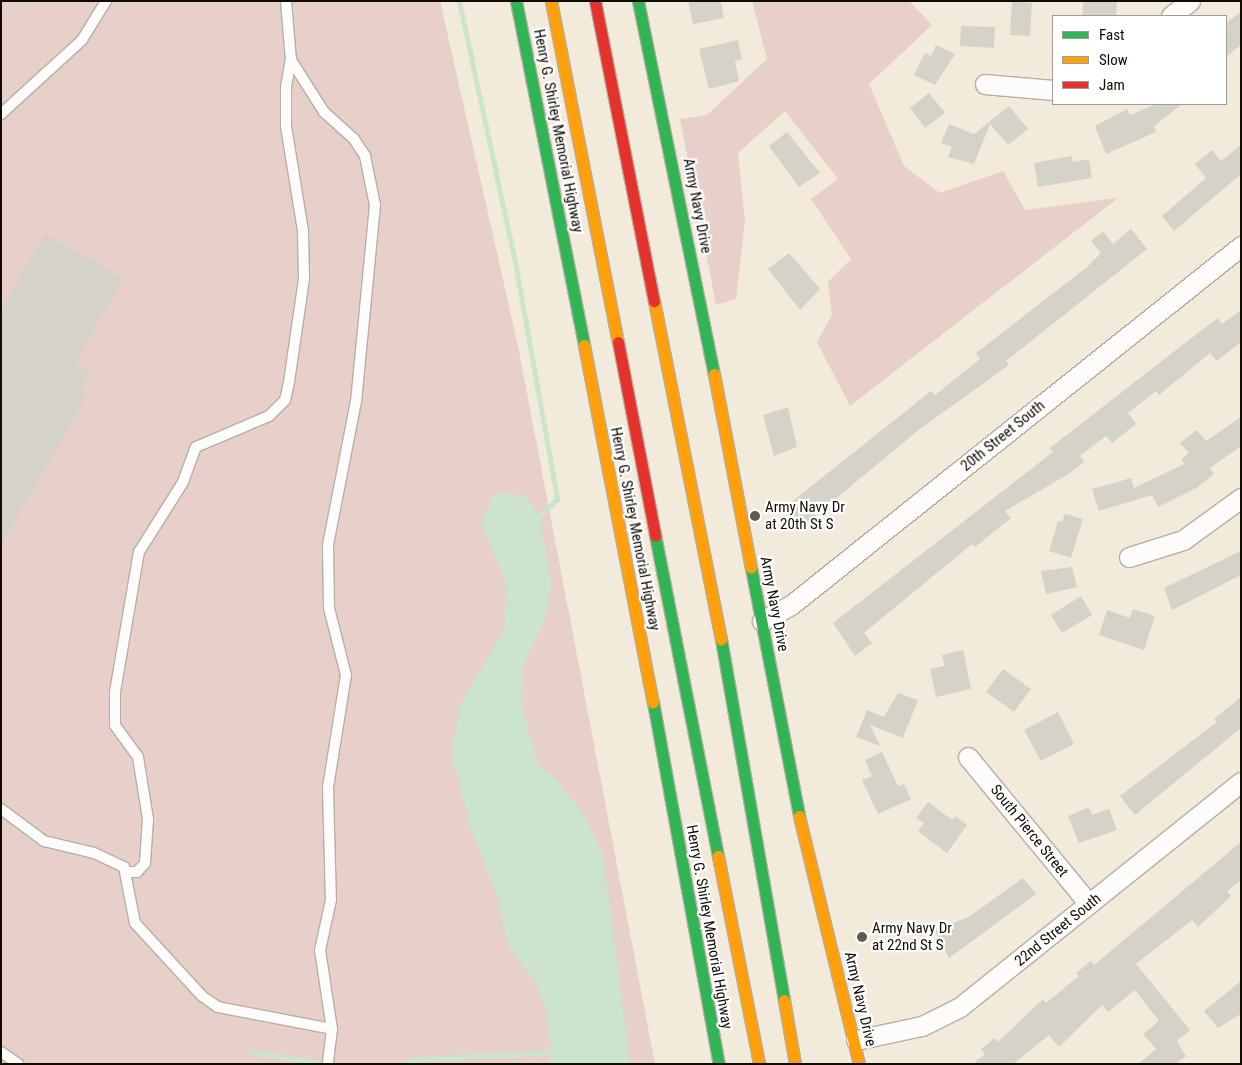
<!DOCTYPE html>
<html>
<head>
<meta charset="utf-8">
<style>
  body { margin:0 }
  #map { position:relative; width:1242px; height:1065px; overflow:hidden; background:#f2eadb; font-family:"Roboto Condensed",sans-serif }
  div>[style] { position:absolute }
  .green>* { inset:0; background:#e6d0c9 }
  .water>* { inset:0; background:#cce4cb }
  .stream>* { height:5px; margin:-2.5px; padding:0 2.5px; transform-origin:2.5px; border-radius:2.5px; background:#cce4cb }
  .building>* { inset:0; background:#d5d3c7 }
  .roads { filter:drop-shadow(1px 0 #b6afa3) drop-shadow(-1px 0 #b6afa3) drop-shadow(0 1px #b6afa3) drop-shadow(0 -1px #b6afa3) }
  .lane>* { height:10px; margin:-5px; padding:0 5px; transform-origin:5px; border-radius:5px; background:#fdfcfa }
  .street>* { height:19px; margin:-9.5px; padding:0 9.5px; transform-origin:9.5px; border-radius:9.5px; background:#fdfcfa }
  .fast>* { height:11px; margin:-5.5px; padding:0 5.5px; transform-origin:5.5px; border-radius:5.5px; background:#30b455 }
  .slow>* { height:11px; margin:-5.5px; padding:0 5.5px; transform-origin:5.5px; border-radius:5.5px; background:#ff9f0a }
  .jam>* { height:11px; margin:-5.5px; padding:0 5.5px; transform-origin:5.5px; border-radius:5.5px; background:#e5322d }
  .dots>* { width:14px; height:14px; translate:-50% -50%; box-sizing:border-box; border:2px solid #fff; border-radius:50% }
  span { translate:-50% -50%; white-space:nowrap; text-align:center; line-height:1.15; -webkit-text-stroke:4.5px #fff; paint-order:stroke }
  .street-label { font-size:15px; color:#100b03 }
  .poi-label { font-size:15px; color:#100b03 }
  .left { translate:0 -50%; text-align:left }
  .frame { position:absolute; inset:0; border:2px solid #100b03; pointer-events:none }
  .legend { position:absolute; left:1052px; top:15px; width:175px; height:90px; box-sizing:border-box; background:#fff; border:1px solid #9f9d9a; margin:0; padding:6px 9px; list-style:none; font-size:15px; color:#100b03 }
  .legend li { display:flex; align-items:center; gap:10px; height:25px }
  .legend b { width:25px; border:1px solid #9f9d9a }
</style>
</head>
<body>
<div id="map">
  <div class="green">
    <div style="clip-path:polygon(1px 1px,440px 1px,518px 346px,655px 1064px,1px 1064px)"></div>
    <div style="clip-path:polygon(752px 1px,909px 1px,932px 25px,869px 84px,904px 166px,940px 193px,1003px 171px,1025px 210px,1118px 198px,850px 406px,817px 342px,832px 315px,828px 282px,851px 259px,811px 199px,838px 179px,785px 111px,738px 153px,745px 221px,736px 299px,716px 305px,680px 119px,707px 115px,767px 59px)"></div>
  </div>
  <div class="water">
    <div style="clip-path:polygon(509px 492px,528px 499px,540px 519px,552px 586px,544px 622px,522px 667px,521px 702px,538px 766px,557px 780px,584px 816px,603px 854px,630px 1064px,548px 1064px,551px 1044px,546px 1010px,536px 982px,507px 944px,498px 898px,470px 826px,452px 755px,460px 704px,504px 631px,506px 581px,481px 524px,492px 496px)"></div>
  </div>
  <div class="stream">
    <div style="left:459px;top:1px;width:273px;rotate:77.9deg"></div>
    <div style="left:516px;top:268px;width:235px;rotate:79.9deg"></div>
    <div style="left:557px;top:499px;width:33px;rotate:137deg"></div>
    <div style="left:251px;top:1052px;width:78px;rotate:8.9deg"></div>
    <div style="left:403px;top:1064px;width:16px;rotate:-18deg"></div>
    <div style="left:418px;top:1059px;width:138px;rotate:-2.9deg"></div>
  </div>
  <div class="building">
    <div style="clip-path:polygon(688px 1px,721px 1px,724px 18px,693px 24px)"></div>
    <div style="clip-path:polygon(1012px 1px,1032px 3px,1030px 36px,1010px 35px)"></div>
    <div style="clip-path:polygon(1083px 1px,1117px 2px,1116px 16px,1082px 16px)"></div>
    <div style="clip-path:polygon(1241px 12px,1241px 45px,1226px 57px,1226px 23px)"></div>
    <div style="clip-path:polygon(961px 26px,995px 27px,994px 48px,960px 46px)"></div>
    <div style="clip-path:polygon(738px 40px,742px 59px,735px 61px,739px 81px,709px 89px,699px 49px)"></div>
    <div style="clip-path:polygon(936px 45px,955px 54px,935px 85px,914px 75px,925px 53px,931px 56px)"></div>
    <div style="clip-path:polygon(929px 93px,945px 113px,925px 128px,910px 108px)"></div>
    <div style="clip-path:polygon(1156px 104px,1182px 104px,1154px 126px,1156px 132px,1106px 154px,1095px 126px,1127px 109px,1130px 115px)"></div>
    <div style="clip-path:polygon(1009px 106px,1028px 129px,1008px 145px,990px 124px,974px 164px,948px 157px,952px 147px,941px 143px,949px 124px,974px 134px)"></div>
    <div style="clip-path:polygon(787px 132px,820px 173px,799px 187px,769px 146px)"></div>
    <div style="clip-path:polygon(1241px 145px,1241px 174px,1174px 231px,1162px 216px,1206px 178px,1195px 164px,1212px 150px,1221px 161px)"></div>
    <div style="clip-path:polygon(1072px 156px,1073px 162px,1089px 159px,1092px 178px,1038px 187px,1034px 163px)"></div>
    <div style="clip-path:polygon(1131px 229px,1147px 249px,1006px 361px,1009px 365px,920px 429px,800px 528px,784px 508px,931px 391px,935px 395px,980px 359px,976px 353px,1087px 267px,1101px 253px,1091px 241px,1103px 231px,1113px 244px)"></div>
    <div style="clip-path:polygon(45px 234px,123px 278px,75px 363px,90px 371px,80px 389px,88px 394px,1px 545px,1px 310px)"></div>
    <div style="clip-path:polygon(789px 253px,820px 289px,800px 310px,768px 269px)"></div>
    <div style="clip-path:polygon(1241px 310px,1241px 342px,1217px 361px,1210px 353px,1159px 395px,1156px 391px,1128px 413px,1136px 424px,1112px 443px,1106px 436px,1080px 456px,1084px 462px,1070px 473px,1005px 511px,1011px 518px,975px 547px,972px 544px,864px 633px,872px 643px,855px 656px,833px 623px,1053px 452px,1050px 448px,1185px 343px,1218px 318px,1222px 324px)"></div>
    <div style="clip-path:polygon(788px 407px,797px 447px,774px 456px,763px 415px)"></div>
    <div style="clip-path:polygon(1241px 417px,1241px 446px,1210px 468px,1214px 474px,1198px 487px,1158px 507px,1152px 495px,1099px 511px,1092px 489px,1131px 478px,1134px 488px,1184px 464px,1181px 460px,1189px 453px,1180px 443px,1197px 430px,1206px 441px)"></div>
    <div style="clip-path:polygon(1065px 514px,1083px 519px,1071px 558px,1049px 551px,1058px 521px,1062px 522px)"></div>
    <div style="clip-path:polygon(1241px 551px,1241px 575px,1172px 610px,1164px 588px)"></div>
    <div style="clip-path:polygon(1072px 567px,1077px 587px,1046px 594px,1041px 571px)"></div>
    <div style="clip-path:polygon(1081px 596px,1092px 615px,1062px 633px,1051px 615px)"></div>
    <div style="clip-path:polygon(1133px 609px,1155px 616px,1144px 650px,1099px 635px,1107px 610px,1130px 618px)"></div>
    <div style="clip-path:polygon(963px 650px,971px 689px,936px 697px,930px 669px,945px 666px,942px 655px)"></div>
    <div style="clip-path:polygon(1003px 669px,1031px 689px,1014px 712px,986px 692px)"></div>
    <div style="clip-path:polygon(898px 693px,918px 700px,903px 738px,870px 725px,880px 746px,856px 737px,867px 710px,884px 717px)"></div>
    <div style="clip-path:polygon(1241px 697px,1241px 728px,1135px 815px,1120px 796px,1217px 722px,1214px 719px)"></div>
    <div style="clip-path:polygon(1058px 712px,1074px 744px,1041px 761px,1024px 730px)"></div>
    <div style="clip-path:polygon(882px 752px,898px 786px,904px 784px,911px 799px,878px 814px,862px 780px,872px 776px,865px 760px)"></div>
    <div style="clip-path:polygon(928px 802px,952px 820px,955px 816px,967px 825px,947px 853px,918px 831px,924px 823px,916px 818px)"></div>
    <div style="clip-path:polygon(1089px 807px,1092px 815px,1109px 809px,1117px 830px,1079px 843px,1068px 816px)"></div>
    <div style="clip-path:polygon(1241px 842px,1241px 880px,1227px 891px,1231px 896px,1198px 927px,1192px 920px,1136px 964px,1190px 1030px,1177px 1041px,1186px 1056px,1176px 1064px,1138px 1064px,1156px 1049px,1143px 1034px,1159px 1021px,1135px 990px,1108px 1012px,1102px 1005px,1059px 1047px,1049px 1035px,1013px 1064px,973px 1064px,985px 1054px,981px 1049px,995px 1038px,998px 1042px,1043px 999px,1046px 1003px,1079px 976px,1076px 973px,1091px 961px,1094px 965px)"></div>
    <div style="clip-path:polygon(1023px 878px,1036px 894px,949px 958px,935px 931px,970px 916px)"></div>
    <div style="clip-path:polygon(1241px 981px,1241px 1014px,1218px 1028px,1204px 1011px)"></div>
  </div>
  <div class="roads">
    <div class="lane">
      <div style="left:286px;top:1px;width:59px;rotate:85.2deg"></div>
      <div style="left:291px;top:60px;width:62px;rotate:57.6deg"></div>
      <div style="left:324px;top:112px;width:40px;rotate:42deg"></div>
      <div style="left:354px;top:139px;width:20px;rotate:57deg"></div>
      <div style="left:365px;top:156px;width:50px;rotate:78.5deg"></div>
      <div style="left:375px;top:205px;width:197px;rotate:95.5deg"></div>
      <div style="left:356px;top:401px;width:147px;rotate:101deg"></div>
      <div style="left:328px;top:545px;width:63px;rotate:89.1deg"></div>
      <div style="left:329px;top:608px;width:69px;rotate:75.8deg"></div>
      <div style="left:346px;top:675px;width:114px;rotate:99.1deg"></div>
      <div style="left:328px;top:788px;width:112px;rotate:88.5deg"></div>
      <div style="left:331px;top:900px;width:51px;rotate:102.4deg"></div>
      <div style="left:320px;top:950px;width:80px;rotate:81.4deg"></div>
      <div style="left:332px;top:1029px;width:35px;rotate:97deg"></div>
      <div style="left:1px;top:114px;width:110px;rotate:-42.4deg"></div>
      <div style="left:82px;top:40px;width:46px;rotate:-58.4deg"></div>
      <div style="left:1px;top:809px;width:54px;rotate:36.7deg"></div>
      <div style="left:44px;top:841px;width:51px;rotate:13.5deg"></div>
      <div style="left:94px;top:853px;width:33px;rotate:25deg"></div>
      <div style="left:124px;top:867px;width:57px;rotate:78.9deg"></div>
      <div style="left:135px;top:923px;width:99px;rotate:47.5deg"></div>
      <div style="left:202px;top:996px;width:19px;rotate:35deg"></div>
      <div style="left:218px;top:1007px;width:116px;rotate:10.9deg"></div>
      <div style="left:128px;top:872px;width:9px"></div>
      <div style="left:137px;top:872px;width:12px;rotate:-48deg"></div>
      <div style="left:145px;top:863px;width:44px;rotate:-86.1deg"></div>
      <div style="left:148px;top:819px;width:63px;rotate:-99.2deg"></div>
      <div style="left:138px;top:757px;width:39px;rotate:-126deg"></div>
      <div style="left:115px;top:725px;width:33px;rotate:-90deg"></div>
      <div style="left:115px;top:692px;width:142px;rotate:-80.3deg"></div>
      <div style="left:139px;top:552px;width:83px;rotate:-57.8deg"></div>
      <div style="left:183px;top:482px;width:37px;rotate:-70deg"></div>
      <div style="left:196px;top:447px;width:79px;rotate:-23deg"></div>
      <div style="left:269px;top:416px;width:23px;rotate:-45deg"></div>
      <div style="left:285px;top:400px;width:18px;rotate:-77deg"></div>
      <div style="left:289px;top:382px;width:104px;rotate:-81.7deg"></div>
      <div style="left:304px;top:279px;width:48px;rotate:-91.2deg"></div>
      <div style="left:303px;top:231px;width:106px;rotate:-99.2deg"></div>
      <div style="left:286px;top:126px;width:39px;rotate:-90deg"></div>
      <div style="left:286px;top:87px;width:27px;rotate:-80deg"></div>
      <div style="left:1px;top:1052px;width:21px;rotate:35deg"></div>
    </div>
    <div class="street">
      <div style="left:1171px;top:16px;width:24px;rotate:-38deg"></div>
      <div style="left:985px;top:84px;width:68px;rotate:5deg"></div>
      <div style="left:1129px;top:557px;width:57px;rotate:-17.5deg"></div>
      <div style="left:1183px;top:540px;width:72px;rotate:-35.9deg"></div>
      <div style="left:762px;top:621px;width:33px;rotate:-29deg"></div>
      <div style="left:791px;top:605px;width:576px;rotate:-38.58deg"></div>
      <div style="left:968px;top:757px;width:190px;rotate:50.5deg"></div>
      <div style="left:856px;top:1040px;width:67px;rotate:-12deg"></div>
      <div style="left:922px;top:1026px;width:42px;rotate:-26.6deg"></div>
      <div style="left:960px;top:1007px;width:360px;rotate:-38.7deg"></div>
    </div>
    <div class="fast">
      <div style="left:516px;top:1px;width:351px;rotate:78.8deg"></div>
      <div style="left:638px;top:1px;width:381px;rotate:78.5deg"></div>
      <div style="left:655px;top:535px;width:327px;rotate:78.9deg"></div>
      <div style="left:751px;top:568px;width:253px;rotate:79deg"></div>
      <div style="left:721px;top:639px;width:366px;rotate:80.1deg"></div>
      <div style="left:653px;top:702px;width:368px;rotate:79.7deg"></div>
    </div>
    <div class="slow">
      <div style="left:551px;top:1px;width:348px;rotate:78.9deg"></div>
      <div style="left:654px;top:301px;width:345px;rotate:78.8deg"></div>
      <div style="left:584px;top:345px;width:364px;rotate:79.1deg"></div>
      <div style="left:714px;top:374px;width:197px;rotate:79.2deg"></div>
      <div style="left:799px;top:816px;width:255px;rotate:76.4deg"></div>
      <div style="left:718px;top:856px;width:212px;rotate:78.8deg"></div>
      <div style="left:784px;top:1000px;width:65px;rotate:80.2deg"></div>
    </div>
    <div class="jam">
      <div style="left:595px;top:1px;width:306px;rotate:78.9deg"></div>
      <div style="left:618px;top:342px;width:197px;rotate:79.1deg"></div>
    </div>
  </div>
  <div class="dots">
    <div style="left:755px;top:516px;background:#5f594f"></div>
    <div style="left:862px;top:937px;background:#5f594f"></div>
  </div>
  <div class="street-label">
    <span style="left:558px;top:131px;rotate:79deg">Henry G. Shirley Memorial Highway</span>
    <span style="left:697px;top:206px;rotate:79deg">Army Navy Drive</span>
    <span style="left:1003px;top:436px;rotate:-39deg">20th Street South</span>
    <span style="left:635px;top:529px;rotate:79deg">Henry G. Shirley Memorial Highway</span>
    <span style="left:774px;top:604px;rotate:79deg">Army Navy Drive</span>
    <span style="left:1029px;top:831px;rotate:51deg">South Pierce Street</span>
    <span style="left:709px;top:927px;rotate:80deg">Henry G. Shirley Memorial Highway</span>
    <span style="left:1058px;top:930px;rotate:-39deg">22nd Street South</span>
    <span style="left:860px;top:999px;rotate:77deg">Army Navy Drive</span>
  </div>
  <div class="poi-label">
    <span class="left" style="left:765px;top:516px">Army Navy Dr<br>at 20th St S</span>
    <span class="left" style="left:872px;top:937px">Army Navy Dr<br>at 22nd St S</span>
  </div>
  <div class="frame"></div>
  <ul class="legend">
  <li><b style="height:6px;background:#30b455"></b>Fast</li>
  <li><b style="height:6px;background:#ff9f0a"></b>Slow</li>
  <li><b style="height:6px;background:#e5322d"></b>Jam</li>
  </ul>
</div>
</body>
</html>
